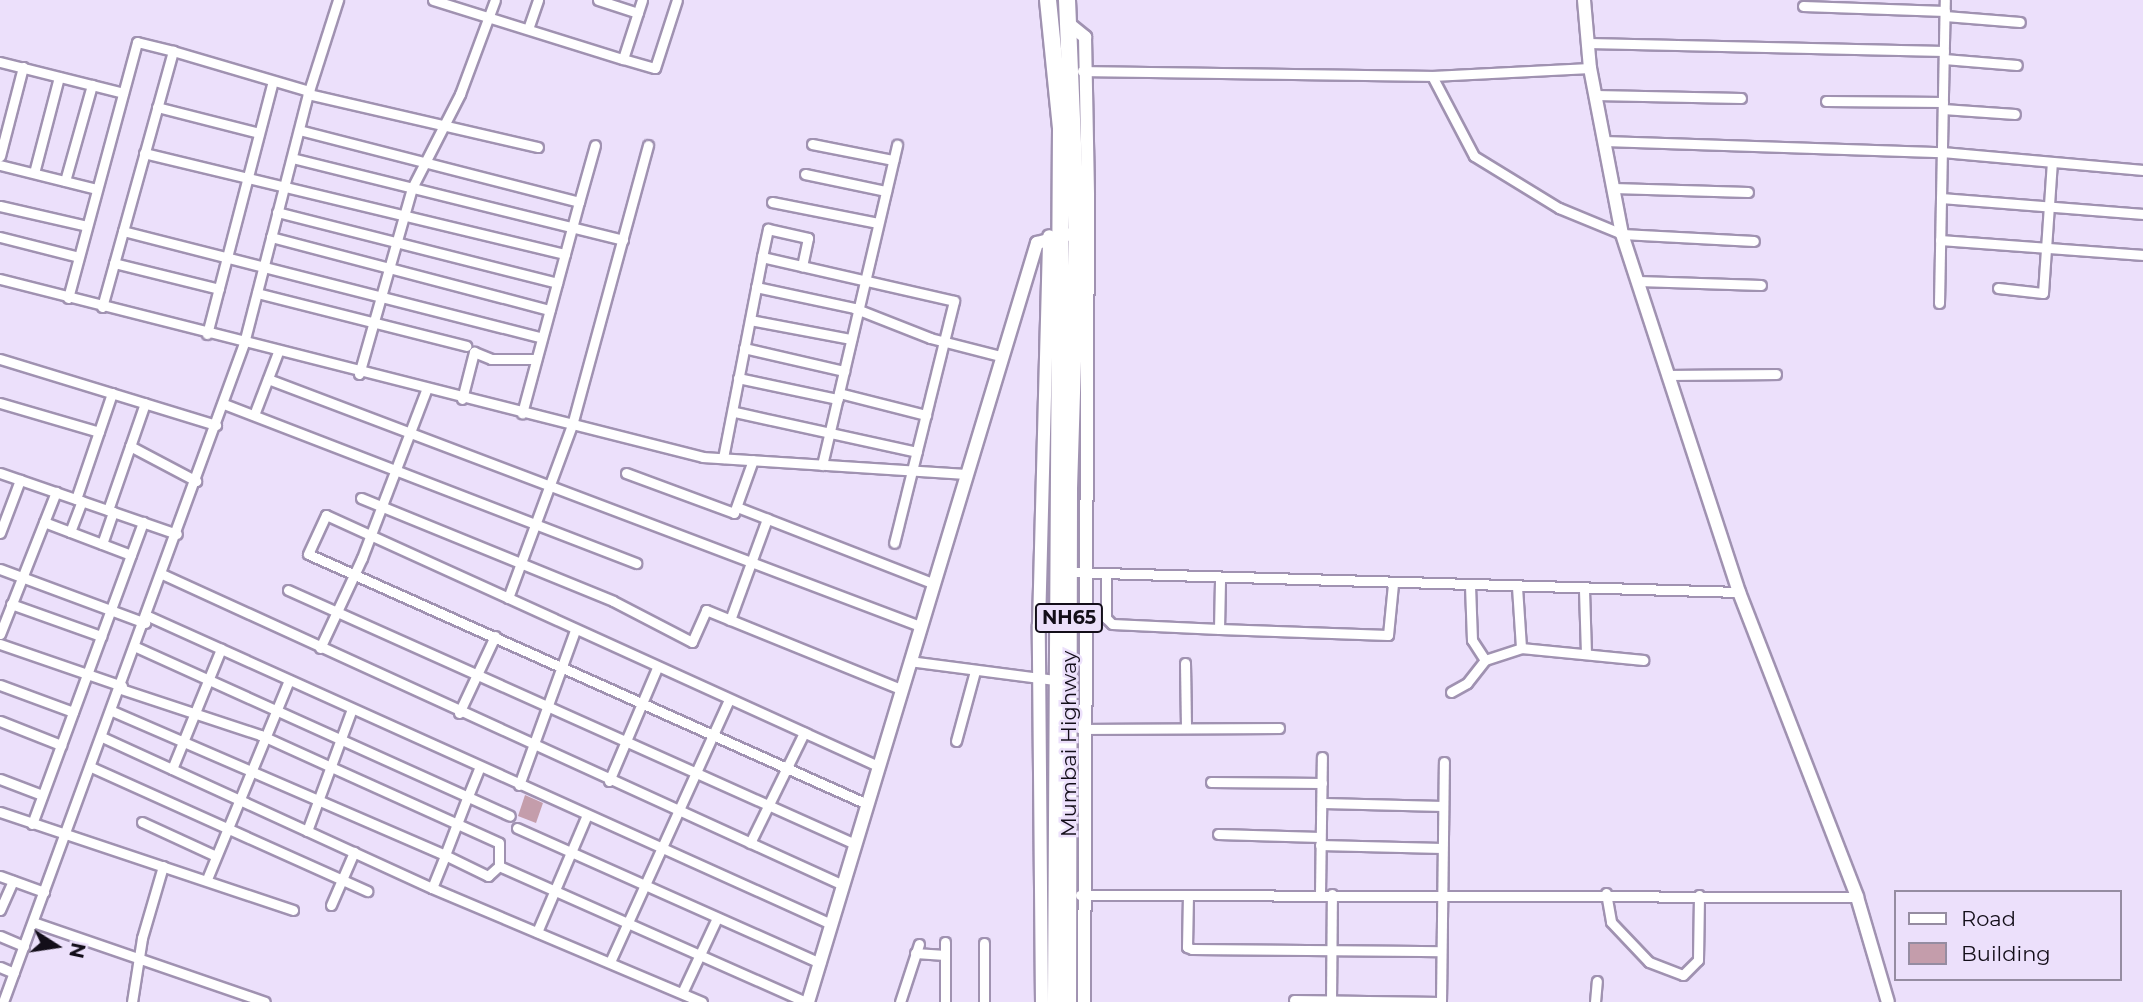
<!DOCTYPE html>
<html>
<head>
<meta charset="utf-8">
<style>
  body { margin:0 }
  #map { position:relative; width:2143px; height:1002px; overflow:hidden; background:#ece0fb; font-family:Montserrat,sans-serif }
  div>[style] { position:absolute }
  .building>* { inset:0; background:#c49dab }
  .roads { filter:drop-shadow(2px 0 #a092b1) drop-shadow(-2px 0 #a092b1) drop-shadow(0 2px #a092b1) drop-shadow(0 -2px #a092b1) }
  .street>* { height:9px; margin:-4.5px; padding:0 4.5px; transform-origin:4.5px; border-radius:4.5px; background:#fff }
  .secondary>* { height:12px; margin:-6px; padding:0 6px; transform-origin:6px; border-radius:6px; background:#fff }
  .highway>* { height:16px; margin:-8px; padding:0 8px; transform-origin:8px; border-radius:8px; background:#fff }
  span { translate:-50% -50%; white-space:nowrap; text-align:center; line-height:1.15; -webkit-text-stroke:5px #ece0fb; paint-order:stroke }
  .shield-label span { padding:2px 5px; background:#ece0fb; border:2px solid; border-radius:5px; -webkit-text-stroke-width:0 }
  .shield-label { font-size:19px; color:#130e19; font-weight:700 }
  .street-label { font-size:21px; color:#130e19 }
  .legend { position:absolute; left:1894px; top:890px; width:228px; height:91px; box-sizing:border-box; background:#ece0fb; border:2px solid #958ca1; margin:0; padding:9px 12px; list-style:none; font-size:21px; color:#130e19 }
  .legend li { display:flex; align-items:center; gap:14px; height:35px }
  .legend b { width:35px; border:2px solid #958ca1 }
  .north { position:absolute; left:21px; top:911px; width:70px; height:70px; -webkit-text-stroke:5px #ece0fb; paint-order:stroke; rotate:102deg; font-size:19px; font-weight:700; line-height:28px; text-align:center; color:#130e19 }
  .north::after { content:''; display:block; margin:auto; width:24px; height:32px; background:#130e19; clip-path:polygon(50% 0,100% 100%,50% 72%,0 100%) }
</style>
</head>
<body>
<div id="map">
  <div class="building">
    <div style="clip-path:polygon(525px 795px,543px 803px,536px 823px,518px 816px)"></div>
  </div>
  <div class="roads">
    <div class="street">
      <div style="left:433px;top:0;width:199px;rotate:17.3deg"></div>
      <div style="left:598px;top:0;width:42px;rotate:18deg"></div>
      <div style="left:642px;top:0;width:62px;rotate:107.9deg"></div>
      <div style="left:623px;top:59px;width:33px;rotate:16deg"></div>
      <div style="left:655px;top:68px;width:71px;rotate:-72.1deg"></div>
      <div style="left:1803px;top:6px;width:142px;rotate:2deg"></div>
      <div style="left:1945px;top:16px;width:75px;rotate:4.6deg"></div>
      <div style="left:528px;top:29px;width:31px;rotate:-71deg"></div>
      <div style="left:1588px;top:43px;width:356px;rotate:1.3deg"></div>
      <div style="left:1944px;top:59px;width:73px;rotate:4.7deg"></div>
      <div style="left:0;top:62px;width:127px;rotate:14.1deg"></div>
      <div style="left:1082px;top:71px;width:350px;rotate:0.8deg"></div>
      <div style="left:1432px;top:76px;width:90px;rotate:62.3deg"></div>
      <div style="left:1474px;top:156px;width:100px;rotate:31.5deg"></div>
      <div style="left:1559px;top:208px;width:68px;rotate:22.4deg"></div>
      <div style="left:1622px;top:234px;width:132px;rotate:3deg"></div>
      <div style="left:1432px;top:76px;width:158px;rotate:-2.9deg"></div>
      <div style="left:308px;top:94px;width:236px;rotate:13deg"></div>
      <div style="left:1595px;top:95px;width:146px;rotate:1.2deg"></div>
      <div style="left:1826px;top:101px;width:117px;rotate:0.5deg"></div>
      <div style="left:157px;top:107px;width:105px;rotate:14.3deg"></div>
      <div style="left:1943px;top:109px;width:72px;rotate:4deg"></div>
      <div style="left:299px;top:130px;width:289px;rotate:14.4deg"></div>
      <div style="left:579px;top:202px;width:219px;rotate:105.1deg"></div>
      <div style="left:1604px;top:141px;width:338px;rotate:1.9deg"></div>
      <div style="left:1942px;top:152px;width:202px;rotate:5.1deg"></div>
      <div style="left:812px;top:144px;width:83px;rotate:11.2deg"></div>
      <div style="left:144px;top:153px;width:433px;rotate:13.5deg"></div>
      <div style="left:0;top:156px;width:92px;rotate:-75.5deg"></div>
      <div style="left:292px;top:158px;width:341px;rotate:13.9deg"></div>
      <div style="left:0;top:165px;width:100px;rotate:13.9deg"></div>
      <div style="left:34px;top:173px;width:99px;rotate:-75.4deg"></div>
      <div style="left:805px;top:174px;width:83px;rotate:11.9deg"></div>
      <div style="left:65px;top:181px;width:100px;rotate:-74.3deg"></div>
      <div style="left:1613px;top:188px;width:135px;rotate:1.7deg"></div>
      <div style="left:1941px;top:198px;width:203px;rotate:4.5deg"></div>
      <div style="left:579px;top:202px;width:59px;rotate:-74.3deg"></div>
      <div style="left:772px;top:202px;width:108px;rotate:11.2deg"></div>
      <div style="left:0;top:206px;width:89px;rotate:12.9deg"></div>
      <div style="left:277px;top:212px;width:289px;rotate:14.2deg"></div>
      <div style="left:123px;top:231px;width:432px;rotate:14.3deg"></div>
      <div style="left:0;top:237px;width:81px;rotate:14.2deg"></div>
      <div style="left:271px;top:237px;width:288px;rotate:14.7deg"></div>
      <div style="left:1940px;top:240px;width:204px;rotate:4.2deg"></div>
      <div style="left:762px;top:257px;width:29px;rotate:-78deg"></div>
      <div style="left:768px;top:229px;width:41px;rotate:12.7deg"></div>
      <div style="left:808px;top:238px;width:29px;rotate:102deg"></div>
      <div style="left:114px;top:263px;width:108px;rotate:13.9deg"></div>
      <div style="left:0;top:279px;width:725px;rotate:14.21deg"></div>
      <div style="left:703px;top:457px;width:263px;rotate:3.7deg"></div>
      <div style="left:1638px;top:281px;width:123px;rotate:1.9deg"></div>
      <div style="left:756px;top:287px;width:100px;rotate:12.1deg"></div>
      <div style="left:854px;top:308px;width:82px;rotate:21.5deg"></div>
      <div style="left:930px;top:338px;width:72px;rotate:14.4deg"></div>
      <div style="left:1998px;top:288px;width:45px;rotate:6.3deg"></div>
      <div style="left:2043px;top:293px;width:131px;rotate:-86.1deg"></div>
      <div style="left:257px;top:293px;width:216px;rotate:14.2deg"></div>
      <div style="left:68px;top:298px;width:265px;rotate:-74.9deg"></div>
      <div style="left:137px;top:42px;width:37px;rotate:14deg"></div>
      <div style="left:1939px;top:303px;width:303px;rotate:-88.9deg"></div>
      <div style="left:102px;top:307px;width:266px;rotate:-74.5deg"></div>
      <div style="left:173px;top:51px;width:142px;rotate:16.4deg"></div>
      <div style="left:750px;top:320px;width:103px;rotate:10.7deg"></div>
      <div style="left:207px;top:334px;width:261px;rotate:-75.4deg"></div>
      <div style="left:744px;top:348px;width:103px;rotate:13deg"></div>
      <div style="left:0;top:359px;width:226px;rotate:17deg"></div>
      <div style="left:359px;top:374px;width:193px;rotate:-74.1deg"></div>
      <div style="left:412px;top:188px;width:106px;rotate:-62.9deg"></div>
      <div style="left:460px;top:94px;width:100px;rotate:-69.6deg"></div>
      <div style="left:1671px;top:375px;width:105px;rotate:-0.5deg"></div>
      <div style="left:738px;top:378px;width:102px;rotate:11.9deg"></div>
      <div style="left:268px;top:379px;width:697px;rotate:20.75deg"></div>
      <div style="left:839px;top:393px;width:90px;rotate:14.2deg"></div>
      <div style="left:462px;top:399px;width:49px;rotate:-75.7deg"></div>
      <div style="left:474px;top:352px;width:18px;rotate:22deg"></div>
      <div style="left:491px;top:359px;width:45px"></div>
      <div style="left:0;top:403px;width:103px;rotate:16.3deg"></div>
      <div style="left:224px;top:404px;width:442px;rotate:21.1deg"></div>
      <div style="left:735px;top:412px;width:186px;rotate:12.4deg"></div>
      <div style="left:254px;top:415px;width:67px;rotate:-69.1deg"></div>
      <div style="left:130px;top:446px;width:75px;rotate:27.9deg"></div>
      <div style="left:723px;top:458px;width:205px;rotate:-79deg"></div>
      <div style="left:762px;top:257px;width:197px;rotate:12.9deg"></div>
      <div style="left:954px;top:301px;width:249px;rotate:103.9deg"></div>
      <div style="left:822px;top:465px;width:329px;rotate:-76.8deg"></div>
      <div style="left:0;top:473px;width:187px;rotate:19deg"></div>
      <div style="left:626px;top:473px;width:115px;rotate:20.3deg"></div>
      <div style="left:734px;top:513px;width:56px;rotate:-70.3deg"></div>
      <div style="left:361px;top:498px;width:272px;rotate:22.2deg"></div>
      <div style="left:613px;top:601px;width:89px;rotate:27.4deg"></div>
      <div style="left:692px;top:642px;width:35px;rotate:-66deg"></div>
      <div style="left:706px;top:610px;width:210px;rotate:22.1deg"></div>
      <div style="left:76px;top:499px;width:112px;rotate:-71.2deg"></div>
      <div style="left:737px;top:507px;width:209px;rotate:21.3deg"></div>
      <div style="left:108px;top:510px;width:113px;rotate:-70.9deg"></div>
      <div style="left:44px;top:522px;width:93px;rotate:20.8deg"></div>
      <div style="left:70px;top:532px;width:33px;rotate:-69deg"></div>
      <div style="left:0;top:533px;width:57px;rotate:-69.3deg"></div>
      <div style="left:102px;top:544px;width:34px;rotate:-71deg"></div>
      <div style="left:0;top:569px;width:155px;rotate:20.4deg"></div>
      <div style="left:1069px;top:572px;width:670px;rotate:1.71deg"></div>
      <div style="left:162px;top:574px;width:749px;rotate:24.55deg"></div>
      <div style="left:1106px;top:574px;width:44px;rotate:90deg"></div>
      <div style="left:1106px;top:618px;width:8px;rotate:45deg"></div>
      <div style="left:1112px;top:624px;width:107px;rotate:2.7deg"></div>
      <div style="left:1219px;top:629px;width:49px;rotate:-88.8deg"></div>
      <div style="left:1517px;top:587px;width:61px;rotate:86.2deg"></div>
      <div style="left:288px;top:590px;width:621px;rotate:24.13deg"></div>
      <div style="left:1584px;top:590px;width:64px;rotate:88.2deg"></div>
      <div style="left:508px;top:598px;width:184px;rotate:-69.7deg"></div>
      <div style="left:572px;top:425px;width:290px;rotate:-74.8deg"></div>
      <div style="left:11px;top:604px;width:96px;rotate:19.6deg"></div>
      <div style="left:148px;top:616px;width:749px;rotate:24.27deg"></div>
      <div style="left:730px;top:620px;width:108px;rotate:-69.9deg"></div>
      <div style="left:1219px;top:629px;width:169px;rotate:2deg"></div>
      <div style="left:1388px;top:635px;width:51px;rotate:-84.4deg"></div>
      <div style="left:0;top:634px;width:153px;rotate:-68.5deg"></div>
      <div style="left:0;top:644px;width:129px;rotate:19deg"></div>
      <div style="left:136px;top:647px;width:410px;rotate:24.3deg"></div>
      <div style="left:320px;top:648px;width:99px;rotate:-65deg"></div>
      <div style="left:362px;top:558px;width:180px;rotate:-69.1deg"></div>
      <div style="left:1485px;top:660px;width:38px;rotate:-18deg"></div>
      <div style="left:1521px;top:648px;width:123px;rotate:5.6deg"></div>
      <div style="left:909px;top:661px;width:147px;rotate:7.4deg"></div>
      <div style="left:1185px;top:663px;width:65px;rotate:89.1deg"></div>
      <div style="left:0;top:685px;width:78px;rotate:20.3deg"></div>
      <div style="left:121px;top:689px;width:146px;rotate:18.3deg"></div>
      <div style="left:260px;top:735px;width:5px;rotate:22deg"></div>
      <div style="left:265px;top:737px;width:72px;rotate:24.4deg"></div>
      <div style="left:331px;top:767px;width:184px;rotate:24.3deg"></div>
      <div style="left:499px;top:843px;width:23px;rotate:90deg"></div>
      <div style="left:499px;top:866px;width:15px;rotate:138deg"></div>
      <div style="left:488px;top:876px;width:48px;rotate:-154deg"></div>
      <div style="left:445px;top:855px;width:33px;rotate:-69deg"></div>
      <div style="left:457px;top:824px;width:30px;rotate:-69deg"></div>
      <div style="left:468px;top:796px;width:31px;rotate:-68deg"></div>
      <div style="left:1451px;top:692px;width:18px;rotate:-29deg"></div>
      <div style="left:1467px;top:683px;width:29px;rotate:-52deg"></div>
      <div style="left:1485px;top:660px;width:24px;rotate:-123deg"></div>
      <div style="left:1472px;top:640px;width:54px;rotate:-92.1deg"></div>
      <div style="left:459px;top:713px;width:85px;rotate:-64.9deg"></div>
      <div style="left:0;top:721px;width:66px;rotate:21.5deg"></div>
      <div style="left:1081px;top:729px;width:198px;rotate:-0.3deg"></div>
      <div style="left:102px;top:737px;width:363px;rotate:24.6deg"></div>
      <div style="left:432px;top:888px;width:35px;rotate:-68deg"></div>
      <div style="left:445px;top:855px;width:363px;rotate:-156.6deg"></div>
      <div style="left:956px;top:741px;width:73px;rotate:-74.8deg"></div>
      <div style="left:91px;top:767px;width:303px;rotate:24.2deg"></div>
      <div style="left:172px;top:769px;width:130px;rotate:-67.8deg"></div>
      <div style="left:0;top:779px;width:45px;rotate:20.9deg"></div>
      <div style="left:609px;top:781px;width:123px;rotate:-67deg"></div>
      <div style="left:1211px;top:782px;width:111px;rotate:0.5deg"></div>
      <div style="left:519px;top:785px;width:165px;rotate:-70.1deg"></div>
      <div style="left:1323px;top:803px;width:120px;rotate:1.4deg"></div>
      <div style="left:867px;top:804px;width:612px;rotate:-155.9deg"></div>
      <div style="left:308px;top:554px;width:43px;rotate:-65.2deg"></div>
      <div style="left:326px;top:515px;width:606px;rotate:24.45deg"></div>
      <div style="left:0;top:812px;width:309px;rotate:18.5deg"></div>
      <div style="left:142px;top:822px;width:81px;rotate:24.7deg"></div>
      <div style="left:32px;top:824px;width:322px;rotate:-69.8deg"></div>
      <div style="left:517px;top:828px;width:332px;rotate:24deg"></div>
      <div style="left:307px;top:831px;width:130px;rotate:-69.8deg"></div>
      <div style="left:1218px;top:834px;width:102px;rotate:1.7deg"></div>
      <div style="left:750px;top:843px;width:123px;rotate:-63.9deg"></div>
      <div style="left:1320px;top:845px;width:122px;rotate:1.4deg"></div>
      <div style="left:499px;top:866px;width:336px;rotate:23.9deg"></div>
      <div style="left:0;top:876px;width:47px;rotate:20deg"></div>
      <div style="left:207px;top:879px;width:215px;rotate:-67.6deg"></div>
      <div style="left:432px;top:888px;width:293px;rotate:22.9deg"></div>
      <div style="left:1606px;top:893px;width:29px;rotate:80deg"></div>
      <div style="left:1611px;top:922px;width:55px;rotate:46.5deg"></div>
      <div style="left:1649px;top:962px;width:36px;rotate:21deg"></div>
      <div style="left:1683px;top:975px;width:21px;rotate:-45deg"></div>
      <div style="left:1698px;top:960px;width:65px;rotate:-89.1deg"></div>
      <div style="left:1320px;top:894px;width:137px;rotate:-89.2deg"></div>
      <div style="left:1080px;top:895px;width:777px;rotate:0.15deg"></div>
      <div style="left:1188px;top:895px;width:52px;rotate:91.1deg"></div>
      <div style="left:1187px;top:947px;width:5px;rotate:22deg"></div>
      <div style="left:1192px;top:949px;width:249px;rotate:0.5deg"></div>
      <div style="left:331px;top:905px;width:58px;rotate:-66.5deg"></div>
      <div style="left:0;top:910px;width:32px;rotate:-66deg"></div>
      <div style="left:33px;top:922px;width:245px;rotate:19deg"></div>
      <div style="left:537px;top:932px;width:127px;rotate:-66.9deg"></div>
      <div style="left:0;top:936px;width:26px;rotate:23deg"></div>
      <div style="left:915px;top:953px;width:30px;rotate:4deg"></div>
      <div style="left:610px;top:962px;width:288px;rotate:-65.6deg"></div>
      <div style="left:0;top:967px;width:15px;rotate:23deg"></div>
      <div style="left:682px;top:993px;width:83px;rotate:-65deg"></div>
      <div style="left:1294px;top:1000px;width:147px;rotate:0.8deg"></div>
      <div style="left:1331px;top:1001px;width:107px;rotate:-89.5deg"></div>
      <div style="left:3px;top:1002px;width:702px;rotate:-69.91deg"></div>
      <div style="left:244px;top:343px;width:257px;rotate:-75.6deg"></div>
      <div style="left:308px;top:94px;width:99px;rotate:-72.3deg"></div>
      <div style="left:132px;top:1002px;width:65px;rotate:-81.1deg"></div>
      <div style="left:142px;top:938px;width:75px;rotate:-73.7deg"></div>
      <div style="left:900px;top:1002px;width:61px;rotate:-71.9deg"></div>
      <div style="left:945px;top:1002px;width:60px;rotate:-90deg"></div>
      <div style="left:984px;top:1002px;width:59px;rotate:-90deg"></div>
      <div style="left:1441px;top:1002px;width:240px;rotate:-89.3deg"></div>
      <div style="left:1595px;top:1002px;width:21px;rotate:-85deg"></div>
    </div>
    <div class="secondary">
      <div style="left:1584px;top:0;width:68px;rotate:85deg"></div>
      <div style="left:1590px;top:68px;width:169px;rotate:79.1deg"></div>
      <div style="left:1622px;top:234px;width:377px;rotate:71.9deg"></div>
      <div style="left:1739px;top:592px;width:327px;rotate:68.8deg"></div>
      <div style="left:1857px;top:897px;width:109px;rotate:73.6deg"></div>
      <div style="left:1069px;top:24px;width:21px;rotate:39deg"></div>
      <div style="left:1085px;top:37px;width:159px;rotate:88.9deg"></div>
      <div style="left:1088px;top:196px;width:806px;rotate:90.28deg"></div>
      <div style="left:808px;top:1002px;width:793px;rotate:-73.21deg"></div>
      <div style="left:1037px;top:243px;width:34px;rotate:-15deg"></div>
      <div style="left:1042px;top:1002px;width:377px;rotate:-90.5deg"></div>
      <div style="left:1039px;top:625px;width:389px;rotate:-88.5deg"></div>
    </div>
    <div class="highway">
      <div style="left:1048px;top:0;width:130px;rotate:84.2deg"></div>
      <div style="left:1061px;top:129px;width:873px;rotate:90.33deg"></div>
      <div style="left:1067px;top:0;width:234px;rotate:87.6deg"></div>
      <div style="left:1077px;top:234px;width:256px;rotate:91.8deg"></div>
      <div style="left:1069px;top:490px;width:512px;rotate:90.11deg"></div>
    </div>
  </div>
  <div class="shield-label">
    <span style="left:1069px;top:618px">NH65</span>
  </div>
  <div class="street-label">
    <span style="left:1069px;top:744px;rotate:-90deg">Mumbai Highway</span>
  </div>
  <ul class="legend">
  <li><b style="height:9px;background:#fff"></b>Road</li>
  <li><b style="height:19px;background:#c49dab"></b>Building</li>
  </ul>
  <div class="north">N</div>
</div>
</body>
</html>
